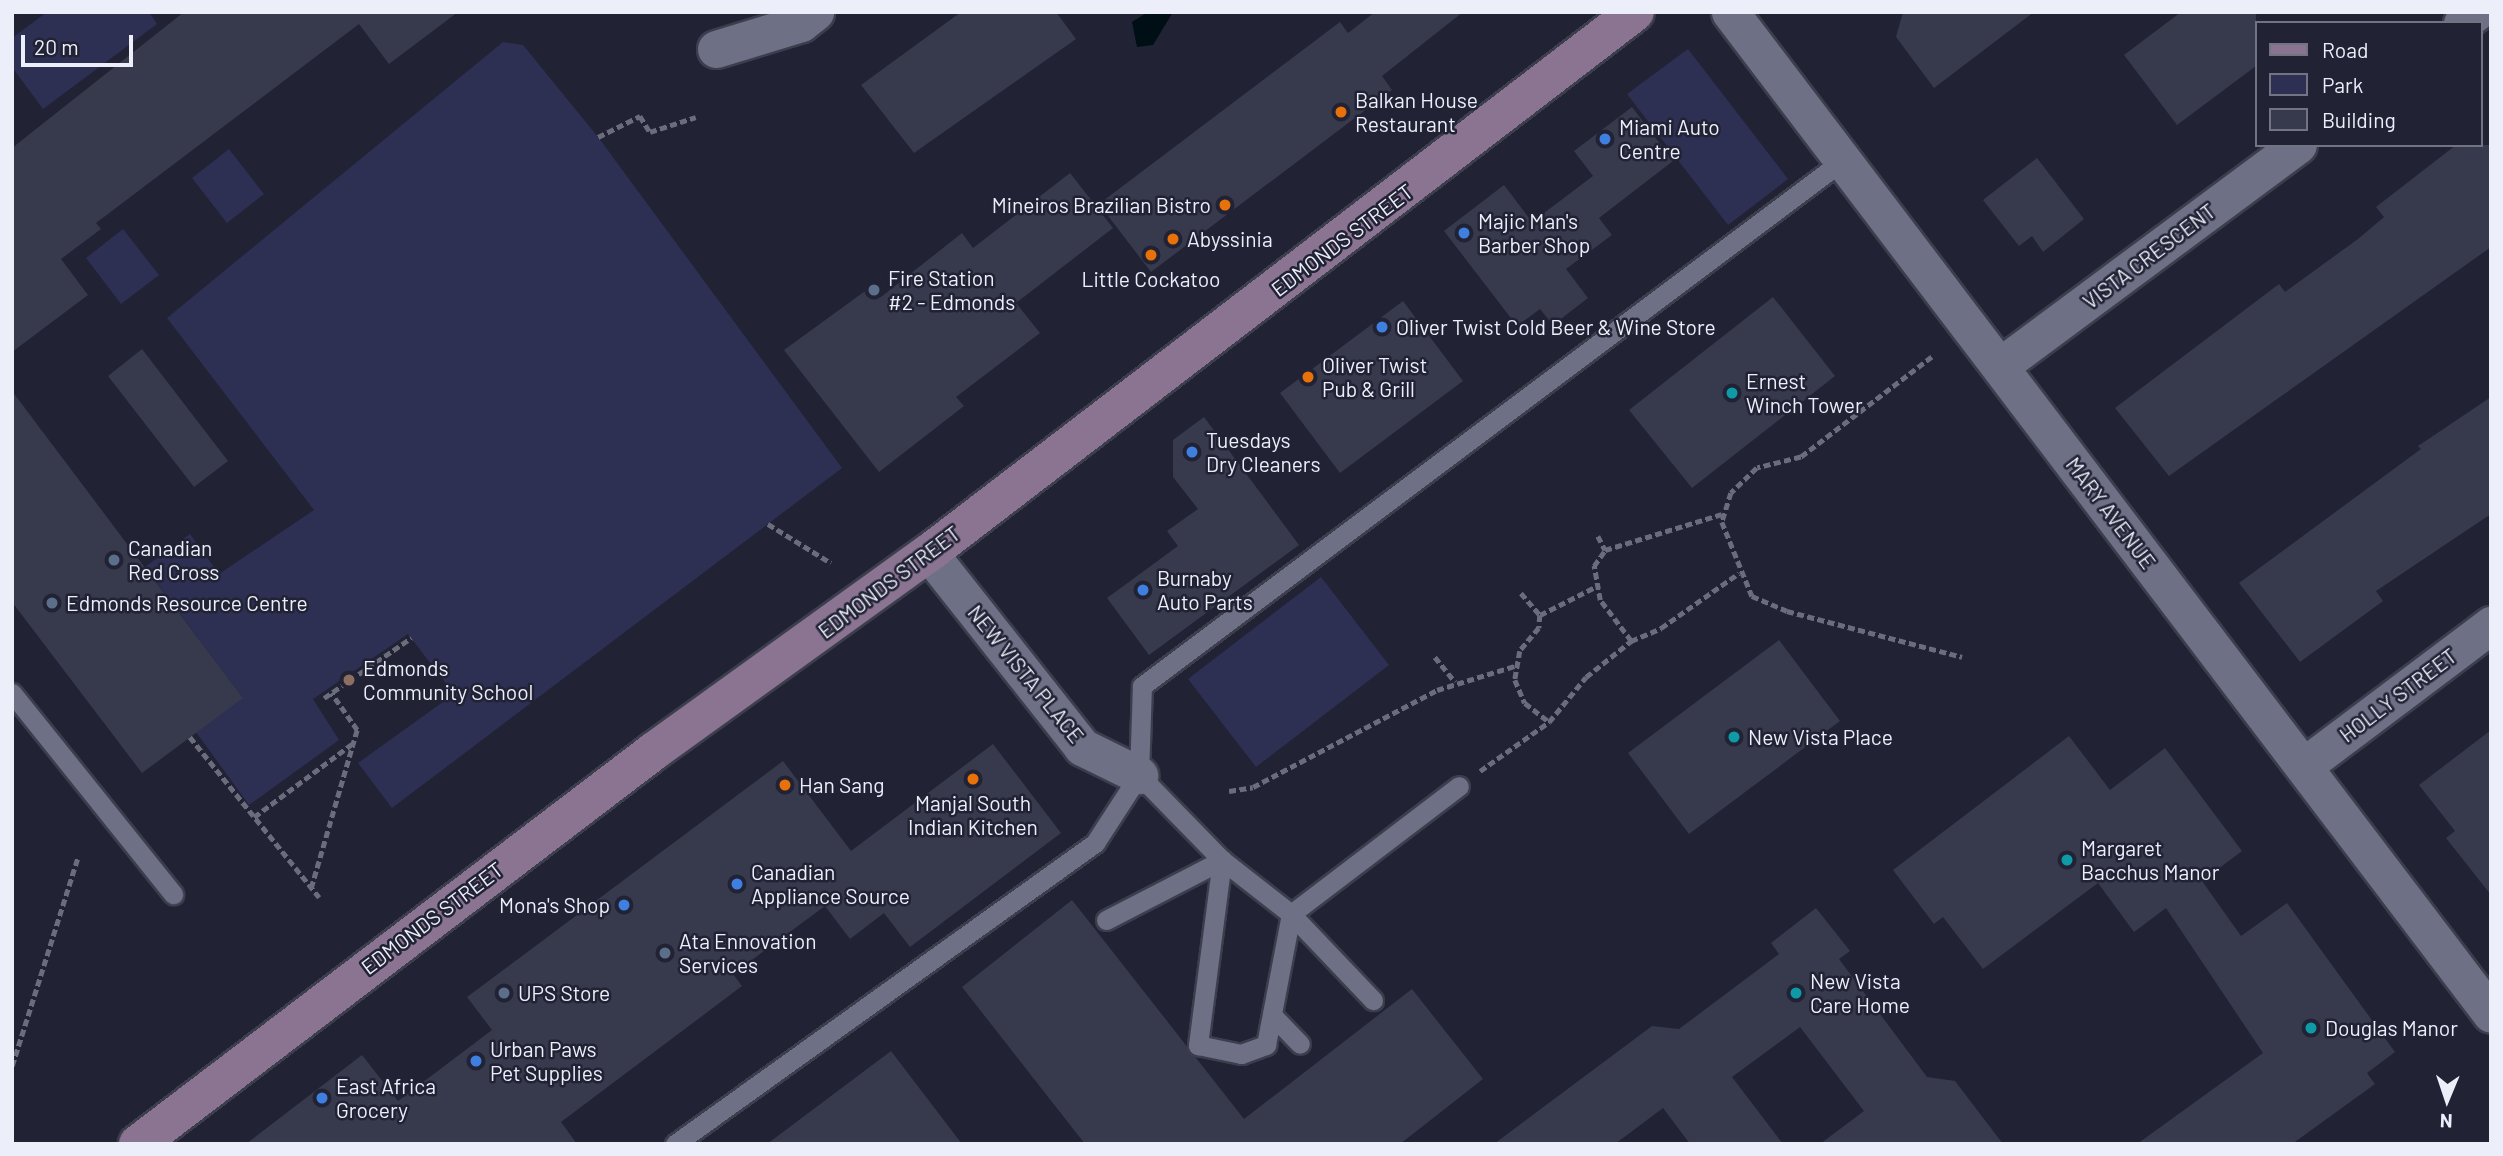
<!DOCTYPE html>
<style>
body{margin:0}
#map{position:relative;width:2503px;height:1156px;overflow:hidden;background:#212335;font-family:Barlow,sans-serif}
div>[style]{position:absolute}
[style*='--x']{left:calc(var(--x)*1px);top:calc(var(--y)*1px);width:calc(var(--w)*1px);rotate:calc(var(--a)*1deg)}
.green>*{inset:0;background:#2d2f53}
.water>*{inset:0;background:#000e16}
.building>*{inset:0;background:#37394c}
.path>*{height:4.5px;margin-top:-2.25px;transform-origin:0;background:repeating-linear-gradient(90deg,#6b6d7d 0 7px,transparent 0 10.5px)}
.roads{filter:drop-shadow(2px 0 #3c3e4d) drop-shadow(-2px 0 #3c3e4d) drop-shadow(0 2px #3c3e4d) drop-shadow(0 -2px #3c3e4d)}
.lane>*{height:19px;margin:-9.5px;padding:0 9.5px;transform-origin:9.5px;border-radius:9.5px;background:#6e7086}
.street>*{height:37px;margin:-18.5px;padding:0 18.5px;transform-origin:18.5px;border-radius:18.5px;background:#6e7086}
.secondary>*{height:38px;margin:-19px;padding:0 19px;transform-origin:19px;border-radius:19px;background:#8b7492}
.dots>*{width:19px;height:19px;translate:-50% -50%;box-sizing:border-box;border:4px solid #212335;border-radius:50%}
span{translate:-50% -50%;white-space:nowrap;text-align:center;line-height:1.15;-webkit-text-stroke:5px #212335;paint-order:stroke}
.poi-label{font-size:21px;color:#eceefa}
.left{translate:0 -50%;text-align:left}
.right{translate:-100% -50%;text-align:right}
.street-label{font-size:21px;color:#eceefa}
.frame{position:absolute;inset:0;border:14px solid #eceefa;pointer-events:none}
.legend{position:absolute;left:2255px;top:21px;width:228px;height:126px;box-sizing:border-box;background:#212335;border:2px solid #727484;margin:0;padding:9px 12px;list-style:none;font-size:21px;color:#eceefa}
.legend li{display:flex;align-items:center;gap:14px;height:35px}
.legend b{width:35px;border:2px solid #727484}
.north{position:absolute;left:2412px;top:1065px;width:70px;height:70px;-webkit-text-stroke:5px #212335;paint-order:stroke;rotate:182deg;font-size:19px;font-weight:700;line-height:28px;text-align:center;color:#eceefa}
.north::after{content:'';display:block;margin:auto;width:24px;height:32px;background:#eceefa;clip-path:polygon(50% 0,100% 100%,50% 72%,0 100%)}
.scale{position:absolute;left:21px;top:35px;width:112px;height:32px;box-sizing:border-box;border:4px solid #eceefa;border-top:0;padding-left:9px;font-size:21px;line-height:24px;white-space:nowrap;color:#eceefa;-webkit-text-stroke:5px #212335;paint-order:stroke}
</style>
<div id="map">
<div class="green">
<i style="clip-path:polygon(47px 12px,149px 12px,157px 24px,43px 109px,12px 67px,12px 38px)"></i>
<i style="clip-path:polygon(503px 42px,523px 45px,598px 137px,842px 468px,392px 808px,358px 763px,454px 694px,408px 634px,313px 699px,339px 740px,249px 805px,196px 732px,242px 697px,145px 567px,190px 534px,219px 574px,314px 510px,167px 318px)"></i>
<i style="clip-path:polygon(1688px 49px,1788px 179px,1728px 225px,1627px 94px)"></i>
<i style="clip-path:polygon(229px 149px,264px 194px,227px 223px,192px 178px)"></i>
<i style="clip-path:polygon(123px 229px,159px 275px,121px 304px,86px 258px)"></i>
<i style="clip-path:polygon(1321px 577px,1389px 665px,1256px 767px,1188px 679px)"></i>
</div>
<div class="water">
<i style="clip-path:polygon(1148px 12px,1173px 12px,1153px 45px,1137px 47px,1132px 22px)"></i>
</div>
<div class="building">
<i style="clip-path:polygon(184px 12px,458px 12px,389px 64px,359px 24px,96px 223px,101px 229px,61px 259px,88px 295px,12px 352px,12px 148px)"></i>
<i style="clip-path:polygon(961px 12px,1056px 12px,1076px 39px,914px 153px,861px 85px)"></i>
<i style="clip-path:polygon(1375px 12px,1463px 12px,1382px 76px,1392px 90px,1151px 272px,1099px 204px,1340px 22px,1348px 33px)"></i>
<i style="clip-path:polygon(1903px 12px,2034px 12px,1934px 88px,1896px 37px)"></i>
<i style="clip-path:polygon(2181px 12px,2256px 12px,2256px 66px,2177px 125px,2124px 55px)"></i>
<i style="clip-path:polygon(1632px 107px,1673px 161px,1599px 218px,1612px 235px,1566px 269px,1588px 298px,1553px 325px,1540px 309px,1517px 326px,1444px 231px,1504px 185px,1532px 222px,1593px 176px,1574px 151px)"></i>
<i style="clip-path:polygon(2456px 145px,2491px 145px,2491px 247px,2169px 476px,2115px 408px,2279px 284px,2285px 292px,2358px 239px,2384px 217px,2376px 207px)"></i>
<i style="clip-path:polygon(2037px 158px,2084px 219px,2043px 252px,2032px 236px,2019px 246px,1983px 200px)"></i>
<i style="clip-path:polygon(1070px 173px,1113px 228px,1016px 303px,1040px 333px,956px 397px,964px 406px,879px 472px,784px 350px,872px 286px,881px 297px,962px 233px,973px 248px)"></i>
<i style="clip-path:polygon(1773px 297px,1835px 376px,1692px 488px,1629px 410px)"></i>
<i style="clip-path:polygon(1403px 301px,1463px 381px,1340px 473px,1280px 393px)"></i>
<i style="clip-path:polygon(142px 349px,228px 461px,194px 487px,108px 376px)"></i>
<i style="clip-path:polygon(12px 391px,243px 698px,142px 773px,12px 602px)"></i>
<i style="clip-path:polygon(2491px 397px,2491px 514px,2376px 591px,2383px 601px,2300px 662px,2239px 583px,2421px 449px,2418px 446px)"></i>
<i style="clip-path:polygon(1204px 417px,1299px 545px,1149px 655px,1107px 598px,1178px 546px,1167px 531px,1198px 509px,1173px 477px,1173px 440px)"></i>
<i style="clip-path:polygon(1779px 640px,1840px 721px,1689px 834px,1628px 753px)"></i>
<i style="clip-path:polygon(2491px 730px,2491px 895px,2446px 838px,2455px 831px,2419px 785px)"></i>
<i style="clip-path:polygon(2069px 736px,2110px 790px,2165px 748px,2242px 851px,2202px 881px,2241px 936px,2287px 903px,2395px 1052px,2367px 1073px,2375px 1084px,2292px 1144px,2137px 1144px,2263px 1053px,2166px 908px,2134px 932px,2098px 883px,1983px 969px,1943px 917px,1934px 924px,1893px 870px)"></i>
<i style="clip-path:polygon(993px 744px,1061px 833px,910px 947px,884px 913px,850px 939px,825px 906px,733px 974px,742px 986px,561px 1122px,577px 1144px,246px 1144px,362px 1055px,398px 1101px,492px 1030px,467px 997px,783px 761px,851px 851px)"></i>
<i style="clip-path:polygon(1072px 900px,1244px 1119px,1412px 989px,1483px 1079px,1400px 1144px,1085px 1144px,962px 987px)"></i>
<i style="clip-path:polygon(1816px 908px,1850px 951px,1839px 959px,1927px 1077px,1955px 1081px,2003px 1144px,1820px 1144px,1864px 1111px,1800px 1027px,1732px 1077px,1783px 1144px,1690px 1144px,1663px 1108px,1615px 1144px,1494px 1144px,1652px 1026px,1679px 1029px,1779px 954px,1771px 943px)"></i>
<i style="clip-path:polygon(891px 1051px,962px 1144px,767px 1144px)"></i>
</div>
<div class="path">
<i style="--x:598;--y:137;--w:47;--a:-26.6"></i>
<i style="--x:640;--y:116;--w:19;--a:58"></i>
<i style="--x:650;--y:132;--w:48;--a:-18.1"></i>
<i style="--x:1932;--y:357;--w:165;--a:142.6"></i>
<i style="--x:1801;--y:457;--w:45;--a:166"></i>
<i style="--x:1757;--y:468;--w:36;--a:136"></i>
<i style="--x:1731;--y:493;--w:30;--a:107"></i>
<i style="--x:1722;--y:522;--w:80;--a:67.9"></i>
<i style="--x:1752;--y:596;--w:38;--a:23"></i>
<i style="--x:1787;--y:611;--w:181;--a:14.7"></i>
<i style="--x:768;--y:524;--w:74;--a:31.8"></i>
<i style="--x:1598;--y:536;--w:16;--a:63"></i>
<i style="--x:1521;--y:593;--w:29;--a:49"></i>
<i style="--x:1540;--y:615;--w:13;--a:94"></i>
<i style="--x:1539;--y:628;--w:30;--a:130"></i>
<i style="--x:1520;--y:651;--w:29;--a:100"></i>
<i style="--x:1515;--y:680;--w:25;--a:67"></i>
<i style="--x:1525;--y:703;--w:31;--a:38"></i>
<i style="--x:1540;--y:615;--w:64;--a:-27"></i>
<i style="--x:1631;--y:641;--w:51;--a:-127.1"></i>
<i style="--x:1600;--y:600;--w:35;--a:-100"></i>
<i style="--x:1594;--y:566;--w:19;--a:-55"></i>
<i style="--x:1605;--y:550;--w:122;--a:-17.1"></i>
<i style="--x:1435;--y:657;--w:32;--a:51"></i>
<i style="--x:324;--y:698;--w:106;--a:-34.6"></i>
<i style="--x:190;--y:737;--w:206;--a:51.1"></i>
<i style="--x:1480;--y:771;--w:85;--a:-35.4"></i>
<i style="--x:1549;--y:722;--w:58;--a:-50.6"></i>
<i style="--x:1586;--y:677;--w:58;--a:-38.7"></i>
<i style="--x:1631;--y:641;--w:33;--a:-23"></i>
<i style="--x:1661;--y:628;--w:95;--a:-35.2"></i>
<i style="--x:1229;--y:791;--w:24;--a:-9"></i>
<i style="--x:1253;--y:787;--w:208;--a:-27.8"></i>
<i style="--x:1437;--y:690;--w:85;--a:-17.2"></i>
<i style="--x:254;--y:817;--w:122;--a:-36.7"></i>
<i style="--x:311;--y:888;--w:165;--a:-73.8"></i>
<i style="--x:357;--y:730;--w:45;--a:-125.1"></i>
<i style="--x:12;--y:1066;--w:219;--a:-72.5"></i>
</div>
<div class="roads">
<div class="lane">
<i style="--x:12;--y:693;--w:258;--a:51.3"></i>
<i style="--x:1139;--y:775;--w:119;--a:45.7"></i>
<i style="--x:1222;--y:860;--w:88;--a:38"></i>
<i style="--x:1291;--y:914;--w:211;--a:-37.3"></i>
<i style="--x:1222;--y:860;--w:187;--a:97.4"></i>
<i style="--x:1198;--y:1045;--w:44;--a:11.8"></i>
<i style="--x:1241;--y:1054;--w:27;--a:-20"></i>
<i style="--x:1266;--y:1045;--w:133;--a:-79.2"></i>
<i style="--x:1291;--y:914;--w:119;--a:46.4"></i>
<i style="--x:1106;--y:920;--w:131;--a:-27.3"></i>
<i style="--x:1272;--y:1015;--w:40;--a:46"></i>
<i style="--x:675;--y:1144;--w:517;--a:-35.63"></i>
<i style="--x:1095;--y:843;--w:81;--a:-57.1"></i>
<i style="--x:1139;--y:775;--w:89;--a:-88.1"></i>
<i style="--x:1142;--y:686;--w:875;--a:-36.87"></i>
</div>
<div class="street">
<i style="--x:1730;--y:12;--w:1258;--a:52.78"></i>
<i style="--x:2462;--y:23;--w:18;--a:-38"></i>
<i style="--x:716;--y:49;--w:89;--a:-17"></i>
<i style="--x:801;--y:23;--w:18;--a:-38"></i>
<i style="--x:2000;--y:366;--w:371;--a:-36.6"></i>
<i style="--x:929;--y:553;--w:247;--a:51.7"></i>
<i style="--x:1082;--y:747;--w:64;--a:26.2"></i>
<i style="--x:2305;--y:765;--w:233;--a:-37"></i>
</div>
<div class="secondary">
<i style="--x:138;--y:1144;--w:649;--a:-37.29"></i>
<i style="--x:654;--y:751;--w:339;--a:-35.8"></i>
<i style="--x:929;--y:553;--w:889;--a:-37.46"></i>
</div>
</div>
<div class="dots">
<i style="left:1341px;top:112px;background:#e8710a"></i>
<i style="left:1605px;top:139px;background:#3f7fe0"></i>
<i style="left:1225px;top:205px;background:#e8710a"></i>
<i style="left:1464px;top:233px;background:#3f7fe0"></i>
<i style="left:1173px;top:239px;background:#e8710a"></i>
<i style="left:1151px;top:255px;background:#e8710a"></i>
<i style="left:874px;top:290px;background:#5c6f8a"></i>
<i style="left:1382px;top:327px;background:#3f7fe0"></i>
<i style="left:1308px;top:377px;background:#e8710a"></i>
<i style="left:1732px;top:393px;background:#0f9aa8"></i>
<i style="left:1192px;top:452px;background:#3f7fe0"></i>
<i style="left:114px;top:560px;background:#5c6f8a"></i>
<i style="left:1143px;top:590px;background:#3f7fe0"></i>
<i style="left:52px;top:603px;background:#5c6f8a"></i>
<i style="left:349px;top:680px;background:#8d6e63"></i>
<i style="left:1734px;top:737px;background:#0f9aa8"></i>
<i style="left:973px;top:779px;background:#e8710a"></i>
<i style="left:785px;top:785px;background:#e8710a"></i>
<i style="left:2067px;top:860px;background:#0f9aa8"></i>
<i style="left:737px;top:884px;background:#3f7fe0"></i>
<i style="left:624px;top:905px;background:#3f7fe0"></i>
<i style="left:665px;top:953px;background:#5c6f8a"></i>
<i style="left:504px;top:993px;background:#5c6f8a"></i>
<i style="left:1796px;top:993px;background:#0f9aa8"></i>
<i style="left:2311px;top:1028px;background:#0f9aa8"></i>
<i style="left:476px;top:1061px;background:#3f7fe0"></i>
<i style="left:322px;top:1098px;background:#3f7fe0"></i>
</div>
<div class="poi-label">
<span class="left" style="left:1355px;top:112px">Balkan House<br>Restaurant</span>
<span class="left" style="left:1619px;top:139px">Miami Auto<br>Centre</span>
<span class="right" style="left:1211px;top:205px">Mineiros Brazilian Bistro</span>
<span class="left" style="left:1478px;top:233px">Majic Man's<br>Barber Shop</span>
<span class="left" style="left:1187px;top:239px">Abyssinia</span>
<span class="left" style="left:888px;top:290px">Fire Station<br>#2 - Edmonds</span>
<span style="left:1151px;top:279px">Little Cockatoo</span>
<span class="left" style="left:1396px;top:327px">Oliver Twist Cold Beer &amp; Wine Store</span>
<span class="left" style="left:1322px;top:377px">Oliver Twist<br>Pub &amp; Grill</span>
<span class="left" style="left:1746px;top:393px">Ernest<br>Winch Tower</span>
<span class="left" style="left:1206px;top:452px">Tuesdays<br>Dry Cleaners</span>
<span class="left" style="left:128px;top:560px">Canadian<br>Red Cross</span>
<span class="left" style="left:1157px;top:590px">Burnaby<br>Auto Parts</span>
<span class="left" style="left:66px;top:603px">Edmonds Resource Centre</span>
<span class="left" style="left:363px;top:680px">Edmonds<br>Community School</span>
<span class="left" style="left:1748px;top:737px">New Vista Place</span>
<span class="left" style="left:799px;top:785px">Han Sang</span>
<span style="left:973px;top:815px">Manjal South<br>Indian Kitchen</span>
<span class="left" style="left:2081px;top:860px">Margaret<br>Bacchus Manor</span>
<span class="left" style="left:751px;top:884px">Canadian<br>Appliance Source</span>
<span class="right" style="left:610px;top:905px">Mona's Shop</span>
<span class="left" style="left:679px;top:953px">Ata Ennovation<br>Services</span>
<span class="left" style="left:1810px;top:993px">New Vista<br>Care Home</span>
<span class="left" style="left:518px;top:993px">UPS Store</span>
<span class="left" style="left:2325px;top:1028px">Douglas Manor</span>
<span class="left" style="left:490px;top:1061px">Urban Paws<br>Pet Supplies</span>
<span class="left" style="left:336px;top:1098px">East Africa<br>Grocery</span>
</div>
<div class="street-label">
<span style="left:1342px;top:240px;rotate:-37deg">EDMONDS STREET</span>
<span style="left:2149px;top:256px;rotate:-37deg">VISTA CRESCENT</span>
<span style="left:2111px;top:513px;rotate:53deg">MARY AVENUE</span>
<span style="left:889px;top:582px;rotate:-37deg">EDMONDS STREET</span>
<span style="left:1026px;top:674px;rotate:51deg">NEW VISTA PLACE</span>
<span style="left:2398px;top:695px;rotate:-37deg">HOLLY STREET</span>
<span style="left:432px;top:918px;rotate:-37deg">EDMONDS STREET</span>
</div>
<div class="frame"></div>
<ul class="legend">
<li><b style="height:9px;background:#8b7492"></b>Road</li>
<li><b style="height:19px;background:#2d2f53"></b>Park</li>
<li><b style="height:19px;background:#37394c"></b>Building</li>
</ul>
<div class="north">N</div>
<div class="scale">20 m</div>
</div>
